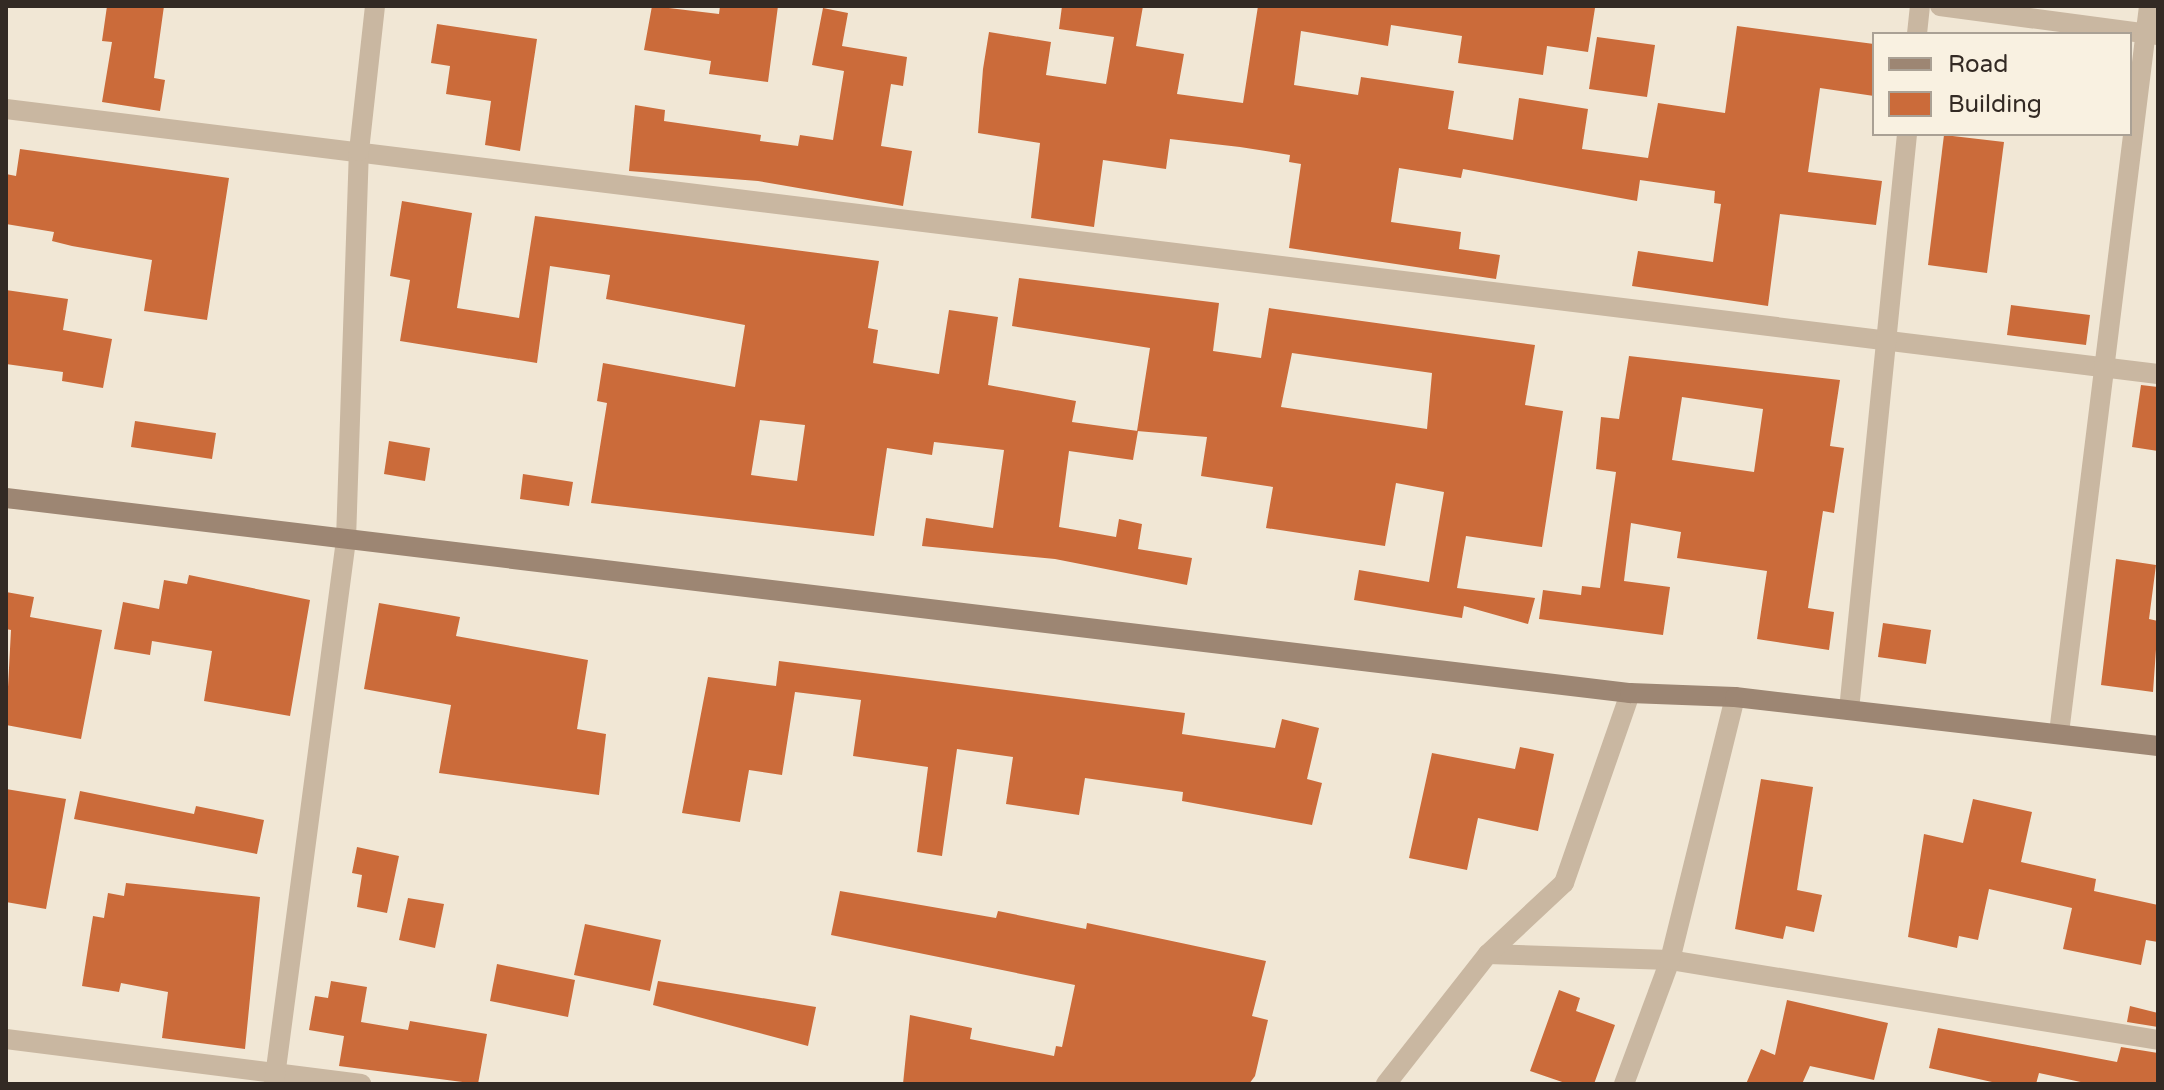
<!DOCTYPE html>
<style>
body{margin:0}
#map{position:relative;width:2164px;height:1090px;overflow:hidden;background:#f1e7d5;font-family:"Varela Round",sans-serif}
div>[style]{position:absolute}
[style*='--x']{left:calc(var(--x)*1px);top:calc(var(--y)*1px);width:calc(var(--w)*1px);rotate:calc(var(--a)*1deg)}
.building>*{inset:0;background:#cb6b3a}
.street>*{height:20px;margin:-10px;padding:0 10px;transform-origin:10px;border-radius:10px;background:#c9b7a1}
.secondary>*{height:20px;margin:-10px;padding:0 10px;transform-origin:10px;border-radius:10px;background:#9d8673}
span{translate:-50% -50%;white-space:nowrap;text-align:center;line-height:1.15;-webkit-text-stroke:6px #f9f1e1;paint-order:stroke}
.frame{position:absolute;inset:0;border:8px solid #332a24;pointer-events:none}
.legend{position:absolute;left:1872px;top:32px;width:260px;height:104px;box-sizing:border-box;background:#f9f1e1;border:2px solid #aaa195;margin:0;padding:10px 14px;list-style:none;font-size:24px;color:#332a24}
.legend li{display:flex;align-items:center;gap:16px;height:40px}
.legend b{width:40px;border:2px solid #aaa195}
</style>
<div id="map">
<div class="building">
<i style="clip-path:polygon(107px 6px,164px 6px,154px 78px,165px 80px,160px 111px,102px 102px,112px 42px,102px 41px)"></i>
<i style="clip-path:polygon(652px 6px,719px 14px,720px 6px,778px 6px,768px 82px,709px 74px,711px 61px,644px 50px)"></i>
<i style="clip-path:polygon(1062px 6px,1143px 6px,1136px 46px,1184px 54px,1177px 94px,1243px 103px,1258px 6px,1595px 8px,1588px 52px,1547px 46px,1543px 75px,1458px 63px,1462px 36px,1391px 25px,1388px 46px,1301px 31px,1294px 85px,1358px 95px,1361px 77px,1454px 91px,1448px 129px,1513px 140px,1519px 98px,1588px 109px,1582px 149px,1648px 158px,1658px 103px,1725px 113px,1737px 26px,1874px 44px,1874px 96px,1820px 88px,1808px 172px,1882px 181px,1876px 225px,1780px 214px,1768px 306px,1632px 286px,1638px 251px,1713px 262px,1721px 204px,1714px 203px,1715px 191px,1640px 180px,1637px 201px,1463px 169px,1461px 178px,1399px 168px,1391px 222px,1461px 232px,1459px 249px,1500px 255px,1496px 279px,1289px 248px,1301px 164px,1289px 162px,1290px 155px,1240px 147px,1170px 139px,1166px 169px,1103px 160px,1094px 227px,1031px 218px,1040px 143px,978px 133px,983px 69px,989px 32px,1051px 42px,1046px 75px,1106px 84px,1114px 37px,1059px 29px)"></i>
<i style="clip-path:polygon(823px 8px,848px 13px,842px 46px,907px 57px,903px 86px,891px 84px,881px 146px,912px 151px,903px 206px,758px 181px,629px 171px,635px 105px,665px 110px,664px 121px,761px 135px,760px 141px,798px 146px,800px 135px,833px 140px,844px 71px,812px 65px)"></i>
<i style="clip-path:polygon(437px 24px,537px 39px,520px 151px,485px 145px,491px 101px,446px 94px,450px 66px,431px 63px)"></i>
<i style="clip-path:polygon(1597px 37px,1655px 45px,1647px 97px,1589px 89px)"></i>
<i style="clip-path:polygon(1944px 135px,2004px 142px,1987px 273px,1928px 265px)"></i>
<i style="clip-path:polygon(20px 149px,229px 178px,207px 320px,144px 311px,152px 260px,72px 246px,52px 241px,54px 232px,6px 224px,6px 174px,16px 176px)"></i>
<i style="clip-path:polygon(evenodd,402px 201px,472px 213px,457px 308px,519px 318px,535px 216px,879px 261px,868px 328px,878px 330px,873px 363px,939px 374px,949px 310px,998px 317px,988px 385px,1076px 401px,1072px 422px,1138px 431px,1133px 460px,1069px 451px,1059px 527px,1116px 537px,1119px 519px,1142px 524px,1138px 549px,1192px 558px,1187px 585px,1055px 559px,922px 546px,926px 518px,993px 528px,1004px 450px,934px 442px,932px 455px,887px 448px,874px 536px,591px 503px,607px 403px,597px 401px,603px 363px,735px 387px,745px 325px,606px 299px,610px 275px,550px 266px,537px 363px,400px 341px,410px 280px,390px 276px,402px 201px,760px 420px,805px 425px,797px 481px,751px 475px,760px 420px)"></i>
<i style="clip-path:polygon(evenodd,1019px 278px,1219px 303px,1213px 351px,1261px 358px,1269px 308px,1535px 345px,1525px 405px,1563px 411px,1542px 547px,1466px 536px,1457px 588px,1535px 598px,1528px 624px,1464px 606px,1462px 618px,1354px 600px,1359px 570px,1429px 582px,1444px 492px,1396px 483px,1385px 546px,1266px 528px,1273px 487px,1201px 476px,1207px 437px,1137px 431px,1150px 348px,1012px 326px,1019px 278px,1292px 353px,1432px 373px,1427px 429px,1281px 407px,1292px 353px)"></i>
<i style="clip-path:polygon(6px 290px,68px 299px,63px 330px,112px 339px,103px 388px,62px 381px,63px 372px,6px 364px)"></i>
<i style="clip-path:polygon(2011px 305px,2090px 315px,2086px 345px,2007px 335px)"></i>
<i style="clip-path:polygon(evenodd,1629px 356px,1840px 380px,1830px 446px,1844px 448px,1834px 513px,1823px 511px,1808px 608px,1834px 612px,1829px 650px,1757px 639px,1767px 571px,1677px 558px,1681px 532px,1631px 523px,1624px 581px,1670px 587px,1663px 635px,1539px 619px,1543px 590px,1581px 595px,1582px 586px,1600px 588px,1616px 472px,1596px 469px,1601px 417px,1619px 419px,1629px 356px,1682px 397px,1763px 409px,1754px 472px,1672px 460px,1682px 397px)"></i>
<i style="clip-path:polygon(2141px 385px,2158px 387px,2158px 451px,2132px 447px)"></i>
<i style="clip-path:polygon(135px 421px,216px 433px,212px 459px,131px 447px)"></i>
<i style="clip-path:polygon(389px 441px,430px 448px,425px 481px,384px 474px)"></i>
<i style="clip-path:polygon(523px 474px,573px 482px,569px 506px,520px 499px)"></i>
<i style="clip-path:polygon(2116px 559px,2156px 565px,2149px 619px,2158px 621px,2153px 692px,2101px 685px)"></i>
<i style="clip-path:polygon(189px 575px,310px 600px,290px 716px,204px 701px,212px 651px,152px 641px,150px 655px,114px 649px,123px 602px,159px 609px,164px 580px,187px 584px)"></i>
<i style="clip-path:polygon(6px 592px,34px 597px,30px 617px,102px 630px,81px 739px,6px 725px,11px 630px,6px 629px)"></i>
<i style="clip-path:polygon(379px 603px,460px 617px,456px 636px,588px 660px,577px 729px,606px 734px,599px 795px,439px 773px,451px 705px,364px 689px)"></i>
<i style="clip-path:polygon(1883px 623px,1931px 630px,1926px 664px,1878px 657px)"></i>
<i style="clip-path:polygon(779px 661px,1185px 713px,1182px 734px,1275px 748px,1282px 719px,1319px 728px,1307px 779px,1322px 783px,1312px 825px,1182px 801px,1183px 792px,1085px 778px,1079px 815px,1006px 804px,1013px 757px,957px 749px,942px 856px,917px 852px,928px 767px,853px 756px,861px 700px,795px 692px,782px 775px,749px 770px,740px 822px,682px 813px,708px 677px,776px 686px)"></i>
<i style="clip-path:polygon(1520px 747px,1554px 754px,1538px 831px,1478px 818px,1467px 870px,1409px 858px,1432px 753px,1515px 769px)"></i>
<i style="clip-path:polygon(1761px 779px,1813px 787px,1797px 890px,1822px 895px,1814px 932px,1786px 926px,1783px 939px,1735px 929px)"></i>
<i style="clip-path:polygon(6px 789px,66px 799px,46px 909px,6px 902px)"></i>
<i style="clip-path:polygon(80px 791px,194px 814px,196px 806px,264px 820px,257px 854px,74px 819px)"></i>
<i style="clip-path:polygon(1973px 799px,2032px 812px,2021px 862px,2096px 879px,2094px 891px,2158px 905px,2158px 942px,2146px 940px,2141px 965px,2063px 949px,2072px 908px,1989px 889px,1978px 940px,1959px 936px,1957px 948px,1908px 937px,1924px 834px,1963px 843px)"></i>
<i style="clip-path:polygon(357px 847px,399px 856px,387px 913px,357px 907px,362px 875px,352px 873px)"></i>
<i style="clip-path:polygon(126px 883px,260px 897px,245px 1049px,162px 1038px,168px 992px,121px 983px,119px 992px,82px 986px,93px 916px,104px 918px,108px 893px,124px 896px)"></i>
<i style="clip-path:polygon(840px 891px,996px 918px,998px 911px,1086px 929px,1087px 923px,1266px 961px,1252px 1016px,1268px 1020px,1255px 1076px,1249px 1084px,903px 1084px,910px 1015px,972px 1028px,970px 1039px,1054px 1056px,1056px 1046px,1062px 1047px,1075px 985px,831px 935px)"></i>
<i style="clip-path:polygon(408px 898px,444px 904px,435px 948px,399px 940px)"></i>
<i style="clip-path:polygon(585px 924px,661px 940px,650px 991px,574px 975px)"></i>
<i style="clip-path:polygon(497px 964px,575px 980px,568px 1017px,490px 1001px)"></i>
<i style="clip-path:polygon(331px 981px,367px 987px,361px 1022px,408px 1030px,410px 1021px,487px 1034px,478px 1084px,339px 1066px,344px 1036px,309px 1030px,315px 996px,328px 998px)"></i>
<i style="clip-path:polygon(658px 981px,816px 1007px,808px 1046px,653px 1005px)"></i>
<i style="clip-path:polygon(1559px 990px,1580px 998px,1576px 1011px,1615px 1025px,1594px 1084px,1568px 1084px,1530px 1071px)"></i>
<i style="clip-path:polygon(1787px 1000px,1888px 1023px,1874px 1080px,1810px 1066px,1802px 1084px,1746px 1084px,1761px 1049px,1775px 1055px)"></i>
<i style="clip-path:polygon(2130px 1006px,2158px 1013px,2158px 1027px,2127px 1022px)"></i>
<i style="clip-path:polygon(1938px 1028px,2117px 1062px,2121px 1047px,2158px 1053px,2158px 1084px,2090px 1084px,2039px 1073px,2036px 1084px,2001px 1084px,1929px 1068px)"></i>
</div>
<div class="street">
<i style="--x:1940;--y:6;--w:220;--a:7.6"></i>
<i style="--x:1917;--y:34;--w:28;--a:-84"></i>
<i style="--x:6;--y:109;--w:2168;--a:7.02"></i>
<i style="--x:1849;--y:710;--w:579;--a:-84.25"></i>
<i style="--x:2059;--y:733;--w:733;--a:-82.94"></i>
<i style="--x:1488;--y:954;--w:182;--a:1.9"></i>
<i style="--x:1670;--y:960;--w:495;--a:9.3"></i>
<i style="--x:6;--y:1039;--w:358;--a:7.2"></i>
<i style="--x:274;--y:1084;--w:549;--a:-82.46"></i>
<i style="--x:346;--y:540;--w:389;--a:-88.1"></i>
<i style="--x:359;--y:151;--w:146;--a:-83.7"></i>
<i style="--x:1386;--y:1084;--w:165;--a:-51.9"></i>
<i style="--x:1488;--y:954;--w:104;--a:-43.1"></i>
<i style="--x:1564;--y:883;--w:201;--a:-70.8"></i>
<i style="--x:1624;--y:1084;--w:132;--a:-69.6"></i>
<i style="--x:1670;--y:960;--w:271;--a:-76.1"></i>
</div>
<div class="secondary">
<i style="--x:6;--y:498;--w:1636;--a:6.85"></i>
<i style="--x:1630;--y:693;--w:105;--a:2.2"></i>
<i style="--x:1735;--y:697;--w:426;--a:6.6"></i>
</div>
<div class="frame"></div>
<ul class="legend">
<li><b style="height:10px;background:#9d8673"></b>Road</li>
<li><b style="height:22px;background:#cb6b3a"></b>Building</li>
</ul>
</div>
